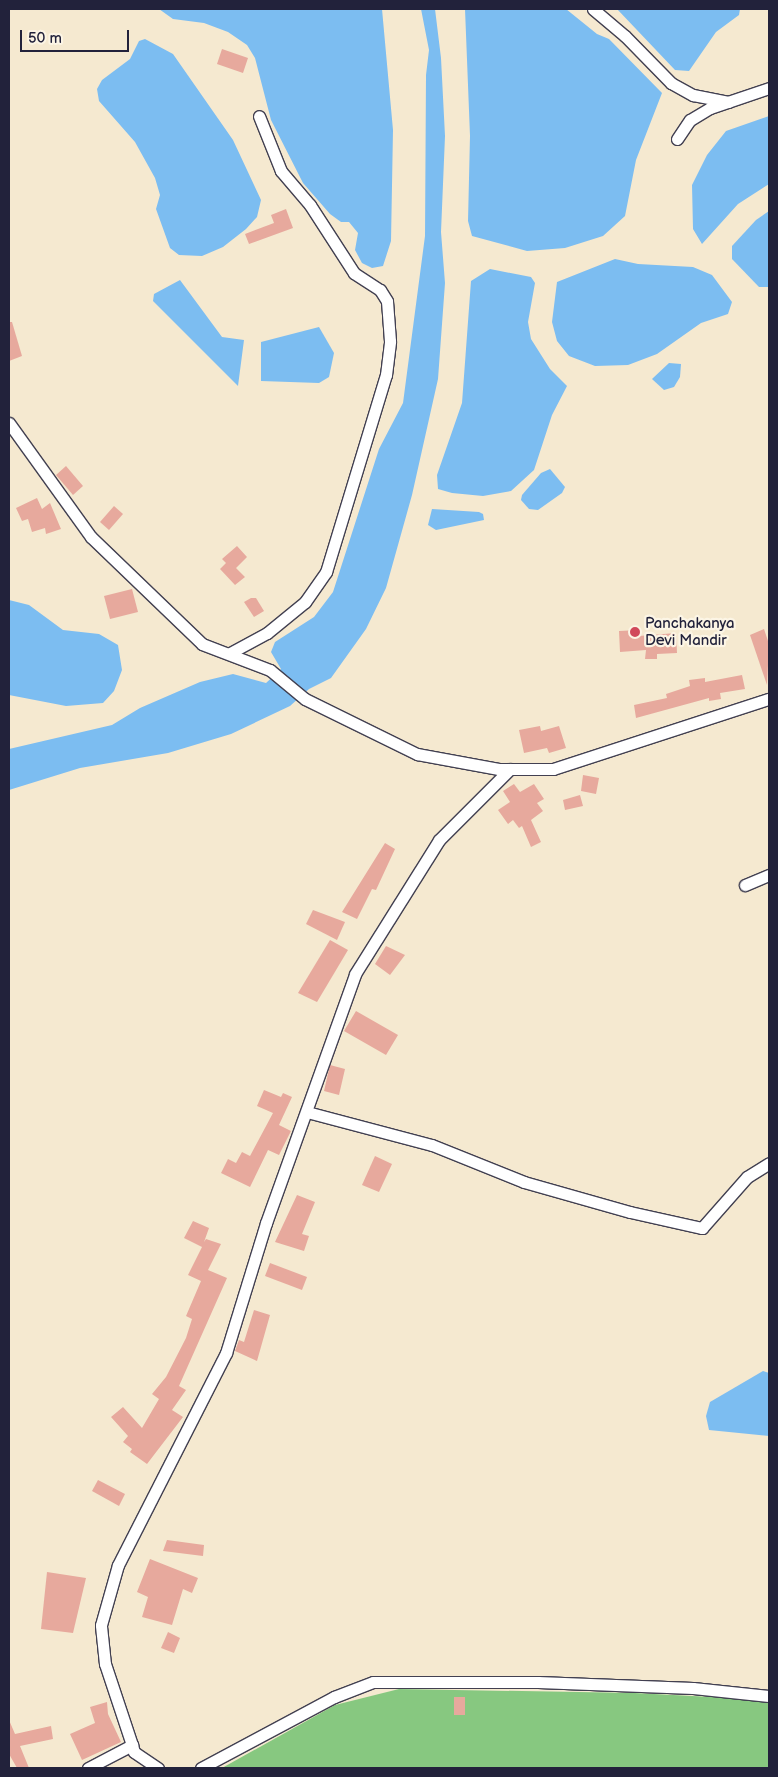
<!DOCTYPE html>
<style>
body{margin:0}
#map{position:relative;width:778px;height:1777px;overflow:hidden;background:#f5e9d0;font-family:"Balsamiq Sans",sans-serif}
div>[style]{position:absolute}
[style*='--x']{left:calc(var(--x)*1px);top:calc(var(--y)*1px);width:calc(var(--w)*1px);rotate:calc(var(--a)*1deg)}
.green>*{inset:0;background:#87c880}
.water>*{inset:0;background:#7cbdf1}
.building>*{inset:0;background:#e7a99d}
.roads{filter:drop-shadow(1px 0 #424051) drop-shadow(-1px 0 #424051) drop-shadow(0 1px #424051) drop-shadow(0 -1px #424051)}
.minor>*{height:11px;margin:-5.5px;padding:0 5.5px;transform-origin:5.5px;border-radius:5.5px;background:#fff}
.dots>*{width:14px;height:14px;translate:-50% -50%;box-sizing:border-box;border:2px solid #fcf5e5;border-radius:50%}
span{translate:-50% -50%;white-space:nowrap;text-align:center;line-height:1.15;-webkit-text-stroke:4.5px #fcf5e5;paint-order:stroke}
.poi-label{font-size:15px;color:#22223b}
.left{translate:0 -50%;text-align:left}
.frame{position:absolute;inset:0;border:10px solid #22223b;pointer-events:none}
.scale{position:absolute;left:20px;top:30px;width:109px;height:22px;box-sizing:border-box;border:2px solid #22223b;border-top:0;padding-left:6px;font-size:15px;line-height:18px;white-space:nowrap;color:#22223b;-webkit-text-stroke:4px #fcf5e5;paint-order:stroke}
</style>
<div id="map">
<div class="green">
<i style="clip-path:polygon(399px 1689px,635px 1693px,769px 1700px,769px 1768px,222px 1768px,335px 1705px)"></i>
</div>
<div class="water">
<i style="clip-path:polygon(159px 9px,382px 9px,393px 130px,391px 241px,383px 266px,372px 268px,362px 263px,355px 250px,358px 233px,349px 222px,341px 222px,330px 214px,303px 183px,271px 120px,255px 58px,247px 45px,228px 32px,204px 23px,173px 19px)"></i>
<i style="clip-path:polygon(421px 9px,435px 9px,441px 58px,445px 136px,441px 232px,445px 283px,438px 379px,412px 495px,386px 588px,366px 629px,331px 678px,309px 689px,290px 706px,231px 734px,168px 753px,80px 768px,9px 790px,9px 749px,112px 725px,140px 708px,200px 682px,233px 674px,266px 683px,281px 669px,271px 652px,275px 642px,314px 617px,333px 592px,379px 449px,403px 403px,425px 236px,426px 75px,429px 50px)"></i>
<i style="clip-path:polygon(465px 9px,566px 9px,597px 34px,609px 39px,662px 93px,636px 160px,625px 216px,603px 236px,565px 248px,527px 251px,472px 236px,468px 221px,470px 136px)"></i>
<i style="clip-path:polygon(617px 9px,740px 9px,739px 15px,716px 32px,689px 71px,675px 70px)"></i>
<i style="clip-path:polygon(145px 39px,173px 54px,233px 140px,261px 200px,257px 217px,246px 229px,223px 247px,202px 256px,179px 255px,170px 248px,156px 209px,160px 195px,155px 178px,135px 142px,99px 101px,97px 89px,102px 80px,130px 59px,139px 41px)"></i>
<i style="clip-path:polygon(769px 116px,769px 184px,738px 204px,702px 244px,693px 229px,692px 185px,707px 155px,726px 131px)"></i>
<i style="clip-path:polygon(769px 211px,769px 287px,759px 287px,732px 259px,732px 246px,756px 220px)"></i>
<i style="clip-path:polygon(615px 259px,638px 264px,693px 267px,712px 275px,732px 302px,728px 314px,701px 323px,657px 354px,628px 365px,595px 366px,569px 356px,557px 341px,552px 322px,557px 282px)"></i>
<i style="clip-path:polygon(490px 269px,531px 277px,535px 283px,528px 322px,531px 339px,550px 369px,567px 386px,552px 415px,534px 470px,511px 491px,483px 496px,452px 493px,438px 489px,437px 475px,462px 403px,471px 281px)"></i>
<i style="clip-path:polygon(180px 280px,222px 337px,244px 340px,238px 386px,153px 301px,154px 294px)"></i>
<i style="clip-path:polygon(319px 327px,334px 353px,329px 377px,319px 383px,261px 381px,261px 342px)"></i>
<i style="clip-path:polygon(669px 363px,681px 364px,680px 377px,674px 387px,664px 390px,652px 379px)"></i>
<i style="clip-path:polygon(550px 469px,565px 487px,562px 493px,538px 510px,529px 509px,521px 500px,522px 495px,541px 473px)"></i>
<i style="clip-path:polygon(432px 509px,479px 512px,483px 514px,484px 520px,436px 530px,428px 525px)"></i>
<i style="clip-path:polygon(9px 600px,29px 605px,63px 630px,99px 634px,118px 645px,122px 670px,114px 691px,103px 703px,66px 706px,9px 695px)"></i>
<i style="clip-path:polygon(763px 1371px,769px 1373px,769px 1436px,709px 1430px,706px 1416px,710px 1402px)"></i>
</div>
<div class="building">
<i style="clip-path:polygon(222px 49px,248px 58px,243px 73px,217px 64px)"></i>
<i style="clip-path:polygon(286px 209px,293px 228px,249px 244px,245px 234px,274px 223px,271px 215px)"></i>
<i style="clip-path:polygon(9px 322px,12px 322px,22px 356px,9px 361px)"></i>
<i style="clip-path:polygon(66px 466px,83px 486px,73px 495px,56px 475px)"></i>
<i style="clip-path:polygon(37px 498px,42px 509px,50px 503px,61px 529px,46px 534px,45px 528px,32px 532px,28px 519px,22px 521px,16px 508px)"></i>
<i style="clip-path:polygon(114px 506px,123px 514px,109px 530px,100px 522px)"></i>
<i style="clip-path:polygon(237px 546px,247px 557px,236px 568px,245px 577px,235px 585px,220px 569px,226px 563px,222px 559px)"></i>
<i style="clip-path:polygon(132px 589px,138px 612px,110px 619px,104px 596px)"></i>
<i style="clip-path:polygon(251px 598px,256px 598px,264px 611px,254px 617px,244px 602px)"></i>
<i style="clip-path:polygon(764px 629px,769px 644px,767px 685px,750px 635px)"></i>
<i style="clip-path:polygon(638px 630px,639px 636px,676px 633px,677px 653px,657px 654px,657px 659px,645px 659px,646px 650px,620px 652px,619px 631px)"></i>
<i style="clip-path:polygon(742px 675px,745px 689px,720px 693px,721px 699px,709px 701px,709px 698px,636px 718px,634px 705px,667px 698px,666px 694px,690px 686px,689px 680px,705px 678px,705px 682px)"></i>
<i style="clip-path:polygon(540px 726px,541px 731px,559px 726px,566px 748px,549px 753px,547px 748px,524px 753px,519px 730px)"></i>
<i style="clip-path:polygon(583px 775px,599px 778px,596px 794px,581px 791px)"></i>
<i style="clip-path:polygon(514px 784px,520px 792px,534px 784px,544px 799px,537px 803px,543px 811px,531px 820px,541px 842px,531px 847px,522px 826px,519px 828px,513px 820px,508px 824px,498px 810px,510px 802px,503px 791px)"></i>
<i style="clip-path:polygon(580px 795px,583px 806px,565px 810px,563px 800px)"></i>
<i style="clip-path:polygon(385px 843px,395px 849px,376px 890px,372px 889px,357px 919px,342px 912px)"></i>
<i style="clip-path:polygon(313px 910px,345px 922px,337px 940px,306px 924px)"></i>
<i style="clip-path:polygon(330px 940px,348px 950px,317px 1002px,298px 993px)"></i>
<i style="clip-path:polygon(386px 946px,405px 955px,390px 975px,375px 964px)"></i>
<i style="clip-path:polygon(356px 1011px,398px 1035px,386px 1055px,344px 1031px)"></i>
<i style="clip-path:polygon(330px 1065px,345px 1069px,339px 1095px,324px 1091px)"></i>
<i style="clip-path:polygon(264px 1090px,281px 1097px,283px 1093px,292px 1097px,279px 1125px,291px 1131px,279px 1155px,268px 1150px,250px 1187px,221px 1173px,228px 1159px,236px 1163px,242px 1152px,250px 1156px,273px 1113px,257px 1106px)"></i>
<i style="clip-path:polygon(375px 1156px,392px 1164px,379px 1192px,362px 1185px)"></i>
<i style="clip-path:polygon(297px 1195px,315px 1202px,302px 1234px,309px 1236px,304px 1251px,275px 1242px)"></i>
<i style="clip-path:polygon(193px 1221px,209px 1228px,204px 1242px,206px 1239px,221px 1244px,208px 1270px,227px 1278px,179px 1386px,186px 1390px,172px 1410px,183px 1417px,147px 1464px,130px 1452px,132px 1449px,123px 1442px,128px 1436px,111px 1417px,123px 1407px,142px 1428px,159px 1399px,152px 1394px,166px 1377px,186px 1338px,192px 1319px,186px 1316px,201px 1281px,188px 1275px,202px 1247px,184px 1238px)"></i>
<i style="clip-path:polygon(270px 1263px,307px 1277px,302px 1290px,265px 1276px)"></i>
<i style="clip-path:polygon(254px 1310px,270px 1315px,257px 1361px,235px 1351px,239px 1340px,244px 1342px)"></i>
<i style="clip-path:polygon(98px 1480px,125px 1494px,119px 1506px,92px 1491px)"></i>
<i style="clip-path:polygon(167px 1540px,204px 1545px,203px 1556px,163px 1551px)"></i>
<i style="clip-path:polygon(150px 1559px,198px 1578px,192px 1593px,183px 1589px,172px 1625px,142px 1617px,148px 1597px,137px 1592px)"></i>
<i style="clip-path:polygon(47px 1572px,86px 1578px,73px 1633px,41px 1629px)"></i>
<i style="clip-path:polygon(168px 1632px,180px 1638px,174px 1653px,161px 1648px)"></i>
<i style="clip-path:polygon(454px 1697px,465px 1697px,465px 1715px,454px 1715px)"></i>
<i style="clip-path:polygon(107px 1702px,108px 1714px,121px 1742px,82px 1760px,70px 1734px,95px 1723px,90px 1707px)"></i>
<i style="clip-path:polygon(9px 1720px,15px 1734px,51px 1726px,53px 1739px,20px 1746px,29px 1768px,17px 1768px,9px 1754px)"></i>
</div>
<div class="roads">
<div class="minor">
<i style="--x:593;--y:9;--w:42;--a:40.2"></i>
<i style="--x:625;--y:36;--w:66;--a:45.6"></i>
<i style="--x:671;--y:83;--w:25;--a:29"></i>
<i style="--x:693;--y:95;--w:36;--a:11"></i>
<i style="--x:677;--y:139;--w:23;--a:-56"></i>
<i style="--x:690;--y:120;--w:23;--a:-31"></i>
<i style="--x:710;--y:108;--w:62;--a:-18.7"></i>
<i style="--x:9;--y:423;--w:140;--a:54.3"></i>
<i style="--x:91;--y:537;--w:154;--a:43.9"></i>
<i style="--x:202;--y:644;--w:73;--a:20.9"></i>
<i style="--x:270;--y:670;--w:45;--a:39.6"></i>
<i style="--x:305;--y:699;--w:125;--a:26.2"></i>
<i style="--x:417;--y:754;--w:83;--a:10.4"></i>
<i style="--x:499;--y:769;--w:54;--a:0"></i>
<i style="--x:553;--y:769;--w:227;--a:-18"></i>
<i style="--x:230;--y:653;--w:42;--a:-28.4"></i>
<i style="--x:267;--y:633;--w:49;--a:-39.2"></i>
<i style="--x:305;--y:602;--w:37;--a:-55"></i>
<i style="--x:326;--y:572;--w:206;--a:-73.1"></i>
<i style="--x:386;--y:375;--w:34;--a:-83"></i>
<i style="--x:390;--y:341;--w:40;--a:-94.3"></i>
<i style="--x:387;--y:301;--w:13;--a:-122"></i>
<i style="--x:380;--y:290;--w:31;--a:-147"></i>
<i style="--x:354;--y:273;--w:81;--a:-122.9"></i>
<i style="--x:310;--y:205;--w:45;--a:-130.5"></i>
<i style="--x:281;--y:171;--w:59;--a:-111.8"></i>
<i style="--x:745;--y:885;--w:26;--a:-23"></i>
<i style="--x:307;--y:1112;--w:129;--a:14.8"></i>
<i style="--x:432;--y:1145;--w:99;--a:21.9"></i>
<i style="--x:524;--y:1182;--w:110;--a:15.8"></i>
<i style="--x:630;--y:1212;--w:74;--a:12.5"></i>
<i style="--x:702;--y:1228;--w:68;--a:-48.6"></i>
<i style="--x:747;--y:1177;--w:26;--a:-32"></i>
<i style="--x:132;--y:1745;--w:7;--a:74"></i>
<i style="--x:134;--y:1752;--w:29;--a:34"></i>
<i style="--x:88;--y:1768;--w:50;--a:-27.6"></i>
<i style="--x:132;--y:1745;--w:85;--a:-108.4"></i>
<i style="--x:105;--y:1664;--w:39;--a:-96"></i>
<i style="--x:101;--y:1625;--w:62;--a:-74.2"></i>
<i style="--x:118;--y:1565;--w:238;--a:-63"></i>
<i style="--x:226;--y:1353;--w:136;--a:-72.9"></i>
<i style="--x:266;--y:1223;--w:264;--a:-70.3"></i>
<i style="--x:355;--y:974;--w:158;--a:-57.9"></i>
<i style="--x:439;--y:840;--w:100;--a:-45"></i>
<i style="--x:201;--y:1768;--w:151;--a:-28.1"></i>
<i style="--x:334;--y:1697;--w:42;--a:-21"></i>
<i style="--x:373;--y:1682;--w:165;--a:0"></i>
<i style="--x:538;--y:1682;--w:155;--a:2.2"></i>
<i style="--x:693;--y:1688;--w:76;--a:6"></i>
</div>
</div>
<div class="dots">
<i style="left:635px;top:632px;background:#d1495b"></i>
</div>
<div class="poi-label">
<span class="left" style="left:645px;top:632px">Panchakanya<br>Devi Mandir</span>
</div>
<div class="frame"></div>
<div class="scale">50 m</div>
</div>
